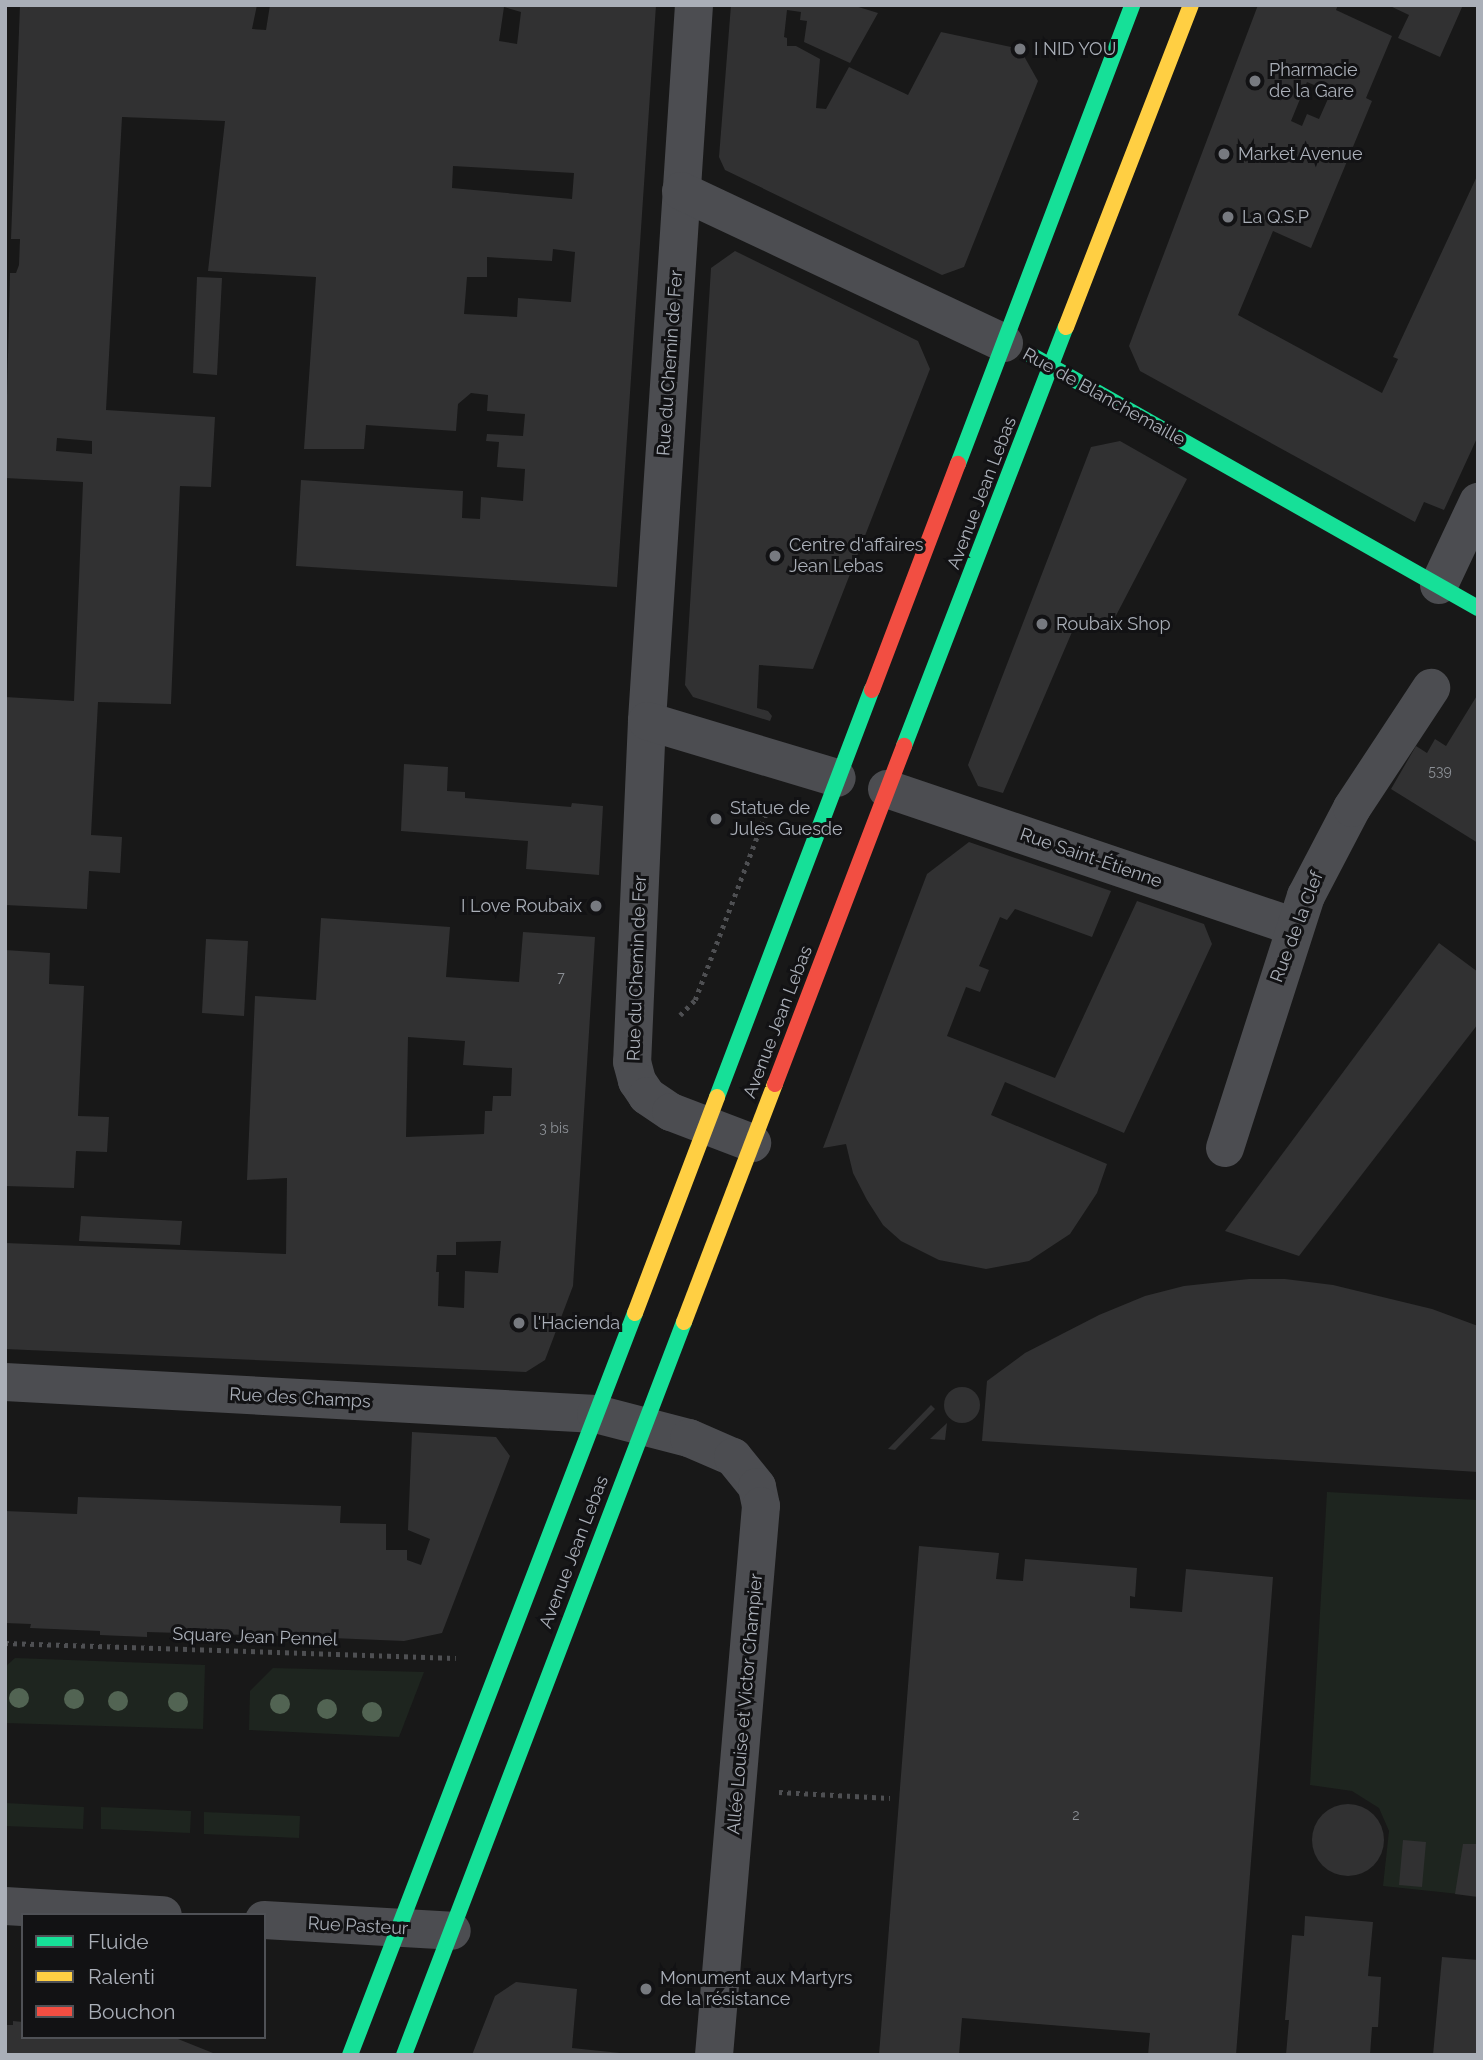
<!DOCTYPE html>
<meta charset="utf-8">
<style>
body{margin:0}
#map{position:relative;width:1483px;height:2060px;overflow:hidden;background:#181818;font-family:Raleway,sans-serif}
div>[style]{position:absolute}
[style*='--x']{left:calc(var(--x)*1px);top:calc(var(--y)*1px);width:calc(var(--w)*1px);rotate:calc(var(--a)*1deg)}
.green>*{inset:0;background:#1e251f}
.building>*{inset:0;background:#313132}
.round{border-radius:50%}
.path>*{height:4.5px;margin-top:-2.25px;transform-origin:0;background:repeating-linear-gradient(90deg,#4e4f52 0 3.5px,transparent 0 8.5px)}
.street>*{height:38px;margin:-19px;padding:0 19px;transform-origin:19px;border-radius:19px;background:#4c4d51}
.fast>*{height:16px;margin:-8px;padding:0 8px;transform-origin:8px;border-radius:8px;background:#16e098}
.slow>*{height:16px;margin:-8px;padding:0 8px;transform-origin:8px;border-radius:8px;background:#ffcf43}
.jam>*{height:16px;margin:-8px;padding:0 8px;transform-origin:8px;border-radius:8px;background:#f24e42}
.trees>*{width:20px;height:20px;margin:-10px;border-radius:50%;background:#526453}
.dots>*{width:19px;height:19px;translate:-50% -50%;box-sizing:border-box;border:4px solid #121214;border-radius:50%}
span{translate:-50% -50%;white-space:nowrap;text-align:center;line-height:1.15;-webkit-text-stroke:6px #121214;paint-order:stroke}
.number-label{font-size:14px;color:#8c9096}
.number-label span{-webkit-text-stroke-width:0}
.poi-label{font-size:18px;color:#aaafb8}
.left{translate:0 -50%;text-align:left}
.right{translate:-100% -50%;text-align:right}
.street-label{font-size:18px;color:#aaafb8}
.frame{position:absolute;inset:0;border:7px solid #aaafb8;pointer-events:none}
.legend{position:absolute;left:21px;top:1913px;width:245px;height:126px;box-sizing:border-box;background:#121214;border:2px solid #4f5156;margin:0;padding:9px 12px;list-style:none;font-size:21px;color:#aaafb8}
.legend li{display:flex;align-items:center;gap:14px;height:35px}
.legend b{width:35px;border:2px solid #4f5156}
</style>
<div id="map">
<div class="green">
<i style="clip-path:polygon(1327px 1492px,1478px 1500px,1478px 1896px,1383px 1886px,1389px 1831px,1379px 1808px,1352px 1791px,1310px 1785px)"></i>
<i style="clip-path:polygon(15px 1658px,205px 1665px,203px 1729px,5px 1723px,5px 1667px)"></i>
<i style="clip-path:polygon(273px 1668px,424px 1672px,399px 1737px,249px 1730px,250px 1691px)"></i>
<i style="clip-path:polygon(5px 1803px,84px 1807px,83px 1829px,5px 1826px)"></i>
<i style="clip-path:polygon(101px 1807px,191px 1811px,190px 1833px,101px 1829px)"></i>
<i style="clip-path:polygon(204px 1812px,300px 1816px,299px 1838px,204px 1834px)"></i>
</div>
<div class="building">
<i style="clip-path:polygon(evenodd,20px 5px,257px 5px,252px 29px,266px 30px,270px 5px,656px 5px,617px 587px,296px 566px,301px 480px,463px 491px,462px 518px,480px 519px,481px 497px,523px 501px,525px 469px,497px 467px,499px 442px,486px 441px,487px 434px,523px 436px,525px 414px,487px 411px,488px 395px,471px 393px,458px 404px,456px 431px,366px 425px,364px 449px,304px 449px,316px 277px,208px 271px,225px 121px,122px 117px,106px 410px,215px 417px,211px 487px,180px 486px,171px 704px,98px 702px,91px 835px,122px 837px,120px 873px,89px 871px,87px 909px,5px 905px,5px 697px,74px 701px,83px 482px,5px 478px,10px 273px,16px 273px,19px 265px,20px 239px,11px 239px,20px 5px,504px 7px,521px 12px,517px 44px,499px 41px,504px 7px,20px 5px,453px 166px,574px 173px,572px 199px,452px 188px,453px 166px,20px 5px,553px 249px,575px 252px,571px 302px,518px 298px,517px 317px,464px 314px,467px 277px,487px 277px,487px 257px,552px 261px,553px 249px,20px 5px,57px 438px,92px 441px,92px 454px,56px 451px,57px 438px)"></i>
<i style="clip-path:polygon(731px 5px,852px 5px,878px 13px,850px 63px,804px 42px,807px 21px,800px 20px,801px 12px,787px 10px,784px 37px,787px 38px,787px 46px,796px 46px,820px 59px,816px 108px,826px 109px,849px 67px,908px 95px,941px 32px,1020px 49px,1038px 81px,964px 267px,942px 275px,725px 170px,719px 157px)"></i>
<i style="clip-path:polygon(evenodd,1258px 5px,1338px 5px,1336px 10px,1392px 36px,1366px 98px,1372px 101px,1311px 248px,1273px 231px,1238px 315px,1382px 393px,1398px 359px,1393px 357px,1478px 174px,1478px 436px,1444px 510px,1424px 502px,1415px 522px,1140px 371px,1129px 346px,1258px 5px,1307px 82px,1331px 92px,1319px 119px,1307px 114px,1302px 126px,1291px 121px,1307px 82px)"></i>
<i style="clip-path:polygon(1388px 5px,1463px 5px,1440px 57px,1398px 38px,1409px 15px)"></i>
<i style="clip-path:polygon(735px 251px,918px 341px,930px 369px,813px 669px,759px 665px,757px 708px,768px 711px,772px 716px,770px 721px,693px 697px,685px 685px,711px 268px)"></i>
<i style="clip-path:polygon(197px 277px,222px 278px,217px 375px,193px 373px)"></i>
<i style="clip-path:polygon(1120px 441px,1187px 479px,1108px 631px,1078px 618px,1003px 793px,978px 786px,968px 765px,1091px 447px)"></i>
<i style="clip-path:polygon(1478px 694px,1478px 843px,1391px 789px,1416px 746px,1427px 753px,1435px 739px,1446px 746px)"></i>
<i style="clip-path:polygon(404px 764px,448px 767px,447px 791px,465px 792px,465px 798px,571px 807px,572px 803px,603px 806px,599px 875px,526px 869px,528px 841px,401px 831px)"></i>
<i style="clip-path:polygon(969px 842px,1111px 891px,1092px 937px,1015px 909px,1007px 920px,1000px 917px,979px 966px,989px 970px,980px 992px,966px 987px,947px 1036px,1055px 1078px,1137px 901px,1204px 924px,1212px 944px,1124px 1133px,1005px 1082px,991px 1115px,1107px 1164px,1097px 1193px,1070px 1234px,1029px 1261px,986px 1269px,939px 1260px,901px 1241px,883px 1225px,867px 1200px,853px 1173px,846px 1144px,823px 1148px,927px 874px)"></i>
<i style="clip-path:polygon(evenodd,321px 918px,450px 927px,446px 977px,519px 982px,523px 932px,595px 937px,573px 1286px,545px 1360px,526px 1372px,5px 1349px,5px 1243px,286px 1254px,287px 1178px,247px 1180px,255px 996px,316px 1000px,321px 918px,408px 1037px,465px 1041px,463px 1065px,512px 1068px,511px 1096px,493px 1096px,492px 1111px,485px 1111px,484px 1134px,406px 1137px,408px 1037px,321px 918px,501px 1241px,498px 1273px,465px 1271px,464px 1308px,438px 1306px,439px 1272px,436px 1272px,437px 1255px,456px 1255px,456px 1242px,501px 1241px)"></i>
<i style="clip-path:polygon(206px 939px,248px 941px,244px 1016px,202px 1013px)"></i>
<i style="clip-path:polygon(1439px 943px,1478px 972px,1478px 1024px,1299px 1256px,1225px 1231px)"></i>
<i style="clip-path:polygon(5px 950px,50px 953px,49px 984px,84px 986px,78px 1116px,109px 1117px,107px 1152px,76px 1151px,74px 1188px,5px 1186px)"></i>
<i style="clip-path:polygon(81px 1216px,182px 1221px,180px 1245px,79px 1241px)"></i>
<i style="clip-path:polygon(1249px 1279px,1285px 1279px,1333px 1285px,1432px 1309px,1478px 1326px,1478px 1472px,982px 1441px,987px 1381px,1025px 1353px,1099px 1315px,1145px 1296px,1184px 1286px)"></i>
<i class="round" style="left:944px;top:1387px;width:36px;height:36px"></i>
<i style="clip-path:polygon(931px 1405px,935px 1409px,895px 1450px,888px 1449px)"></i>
<i style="clip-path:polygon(947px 1423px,945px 1440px,930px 1439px)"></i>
<i style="clip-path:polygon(412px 1432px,496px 1437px,510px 1456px,442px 1633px,404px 1641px,332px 1638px,332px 1643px,284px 1642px,283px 1636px,147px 1632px,147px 1637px,100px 1635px,100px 1631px,30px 1628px,31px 1624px,5px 1623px,5px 1511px,77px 1514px,78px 1497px,341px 1506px,340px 1523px,386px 1524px,386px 1550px,407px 1550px,407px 1560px,421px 1565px,430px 1539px,408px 1530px)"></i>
<i style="clip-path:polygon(919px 1546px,999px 1553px,996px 1579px,1023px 1581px,1025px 1559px,1137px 1568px,1135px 1597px,1130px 1596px,1130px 1608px,1182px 1612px,1186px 1569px,1273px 1577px,1236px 2055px,1148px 2055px,1150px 2033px,962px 2018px,959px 2055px,879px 2055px)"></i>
<i class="round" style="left:1312px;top:1804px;width:72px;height:72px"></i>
<i style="clip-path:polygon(1403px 1840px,1426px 1842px,1422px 1887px,1399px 1885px)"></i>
<i style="clip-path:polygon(1463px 1844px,1478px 1844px,1478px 1897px,1455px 1894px)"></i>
<i style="clip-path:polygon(1305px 1916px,1373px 1922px,1368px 1976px,1381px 1977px,1378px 2027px,1372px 2027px,1370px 2055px,1286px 2055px,1289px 2020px,1285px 2020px,1292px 1935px,1304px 1936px)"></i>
<i style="clip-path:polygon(1442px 1957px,1478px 1960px,1478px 2055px,1433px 2055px)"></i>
<i style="clip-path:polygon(516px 1982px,577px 1989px,572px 2048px,639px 2055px,472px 2055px,495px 1996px)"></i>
<i style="clip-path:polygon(13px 2021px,23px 2022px,23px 2037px,173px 2037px,218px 2055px,5px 2055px,5px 2025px,13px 2025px)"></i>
</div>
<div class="path">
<i style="--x:680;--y:1015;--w:21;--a:-45"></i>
<i style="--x:695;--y:1000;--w:211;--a:-69.2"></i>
<i style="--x:5;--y:1643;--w:451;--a:1.9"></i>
<i style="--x:779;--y:1792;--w:111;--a:3.1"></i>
</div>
<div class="street">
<i style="--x:694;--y:5;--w:718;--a:93.76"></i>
<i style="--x:647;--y:721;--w:341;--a:92.5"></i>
<i style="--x:632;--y:1062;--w:20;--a:75"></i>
<i style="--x:637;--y:1081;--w:18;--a:56"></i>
<i style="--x:647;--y:1096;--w:29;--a:34"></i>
<i style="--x:671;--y:1112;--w:87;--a:20.9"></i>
<i style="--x:681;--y:191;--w:357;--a:25.2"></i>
<i style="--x:1439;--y:585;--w:92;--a:-64.8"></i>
<i style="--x:647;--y:721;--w:198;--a:16.7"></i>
<i style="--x:887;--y:789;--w:430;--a:18.7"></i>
<i style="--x:1225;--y:1148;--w:265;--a:-72.2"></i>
<i style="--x:1306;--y:896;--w:99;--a:-62.4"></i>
<i style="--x:1352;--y:808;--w:144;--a:-56.6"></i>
<i style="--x:5;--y:1382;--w:592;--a:3.1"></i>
<i style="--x:596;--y:1414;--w:96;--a:14.5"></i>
<i style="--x:689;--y:1438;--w:48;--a:23.4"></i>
<i style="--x:733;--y:1457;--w:38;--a:51"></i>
<i style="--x:757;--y:1487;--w:19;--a:78"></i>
<i style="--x:761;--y:1506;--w:551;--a:94.89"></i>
<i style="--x:5;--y:1906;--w:158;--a:3.3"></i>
<i style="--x:264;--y:1920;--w:188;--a:3.3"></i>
</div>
<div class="fast">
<i style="--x:1031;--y:355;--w:514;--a:29.51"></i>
<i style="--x:958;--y:464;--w:491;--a:-69.2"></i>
<i style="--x:904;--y:746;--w:449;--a:-68.9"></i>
<i style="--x:717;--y:1097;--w:436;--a:-69.2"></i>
<i style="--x:350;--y:2055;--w:795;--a:-68.99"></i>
<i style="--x:404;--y:2055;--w:785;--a:-69.09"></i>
</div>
<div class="slow">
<i style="--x:1066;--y:327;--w:345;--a:-68.8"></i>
<i style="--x:635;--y:1313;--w:231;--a:-69.2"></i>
<i style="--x:684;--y:1322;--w:255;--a:-69.1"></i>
</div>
<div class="jam">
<i style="--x:872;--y:690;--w:242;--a:-69.2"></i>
<i style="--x:775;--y:1084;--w:362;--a:-69.1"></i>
</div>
<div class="trees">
<i style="left:19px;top:1698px"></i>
<i style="left:74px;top:1699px"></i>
<i style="left:118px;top:1701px"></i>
<i style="left:178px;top:1702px"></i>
<i style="left:280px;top:1704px"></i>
<i style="left:327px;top:1709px"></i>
<i style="left:372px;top:1712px"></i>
</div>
<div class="dots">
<i style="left:1020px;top:49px;background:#777a80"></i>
<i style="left:1255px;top:81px;background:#777a80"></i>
<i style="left:1224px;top:154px;background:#777a80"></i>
<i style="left:1228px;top:217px;background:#777a80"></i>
<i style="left:775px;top:556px;background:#777a80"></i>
<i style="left:1042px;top:624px;background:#777a80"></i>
<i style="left:716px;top:819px;background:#777a80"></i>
<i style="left:596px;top:906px;background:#777a80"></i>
<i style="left:519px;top:1323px;background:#777a80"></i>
<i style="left:646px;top:1989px;background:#777a80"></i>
</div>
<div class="number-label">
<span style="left:1440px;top:771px">539</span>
<span style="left:561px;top:977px">7</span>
<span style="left:554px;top:1128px">3 bis</span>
<span style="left:1076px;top:1815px">2</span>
</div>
<div class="poi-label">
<span class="left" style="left:1034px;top:49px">I NID YOU</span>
<span class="left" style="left:1269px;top:81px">Pharmacie<br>de la Gare</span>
<span class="left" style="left:1238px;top:154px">Market Avenue</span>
<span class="left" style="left:1242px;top:217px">La Q.S.P</span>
<span class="left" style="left:789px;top:556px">Centre d'affaires<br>Jean Lebas</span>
<span class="left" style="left:1056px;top:624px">Roubaix Shop</span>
<span class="left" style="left:730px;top:819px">Statue de<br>Jules Guesde</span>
<span class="right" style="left:582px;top:906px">I Love Roubaix</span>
<span class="left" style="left:533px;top:1323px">l'Hacienda</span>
<span class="left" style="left:660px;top:1989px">Monument aux Martyrs<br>de la résistance</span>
</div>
<div class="street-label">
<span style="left:670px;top:363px;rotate:-86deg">Rue du Chemin de Fer</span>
<span style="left:1104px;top:397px;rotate:29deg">Rue de Blanchemaille</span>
<span style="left:982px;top:493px;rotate:-69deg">Avenue Jean Lebas</span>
<span style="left:1091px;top:858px;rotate:19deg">Rue Saint-Étienne</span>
<span style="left:1297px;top:927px;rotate:-69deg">Rue de la Clef</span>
<span style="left:637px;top:968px;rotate:-88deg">Rue du Chemin de Fer</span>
<span style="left:778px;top:1022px;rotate:-69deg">Avenue Jean Lebas</span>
<span style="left:300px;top:1398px;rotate:3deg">Rue des Champs</span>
<span style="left:574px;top:1552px;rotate:-69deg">Avenue Jean Lebas</span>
<span style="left:255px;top:1637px;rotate:2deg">Square Jean Pennel</span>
<span style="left:745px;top:1704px;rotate:-85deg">Allée Louise et Victor Champier</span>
<span style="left:358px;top:1926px;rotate:3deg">Rue Pasteur</span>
</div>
<div class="frame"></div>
<ul class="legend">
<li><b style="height:9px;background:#16e098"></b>Fluide</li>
<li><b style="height:9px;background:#ffcf43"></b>Ralenti</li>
<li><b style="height:9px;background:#f24e42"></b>Bouchon</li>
</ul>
</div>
